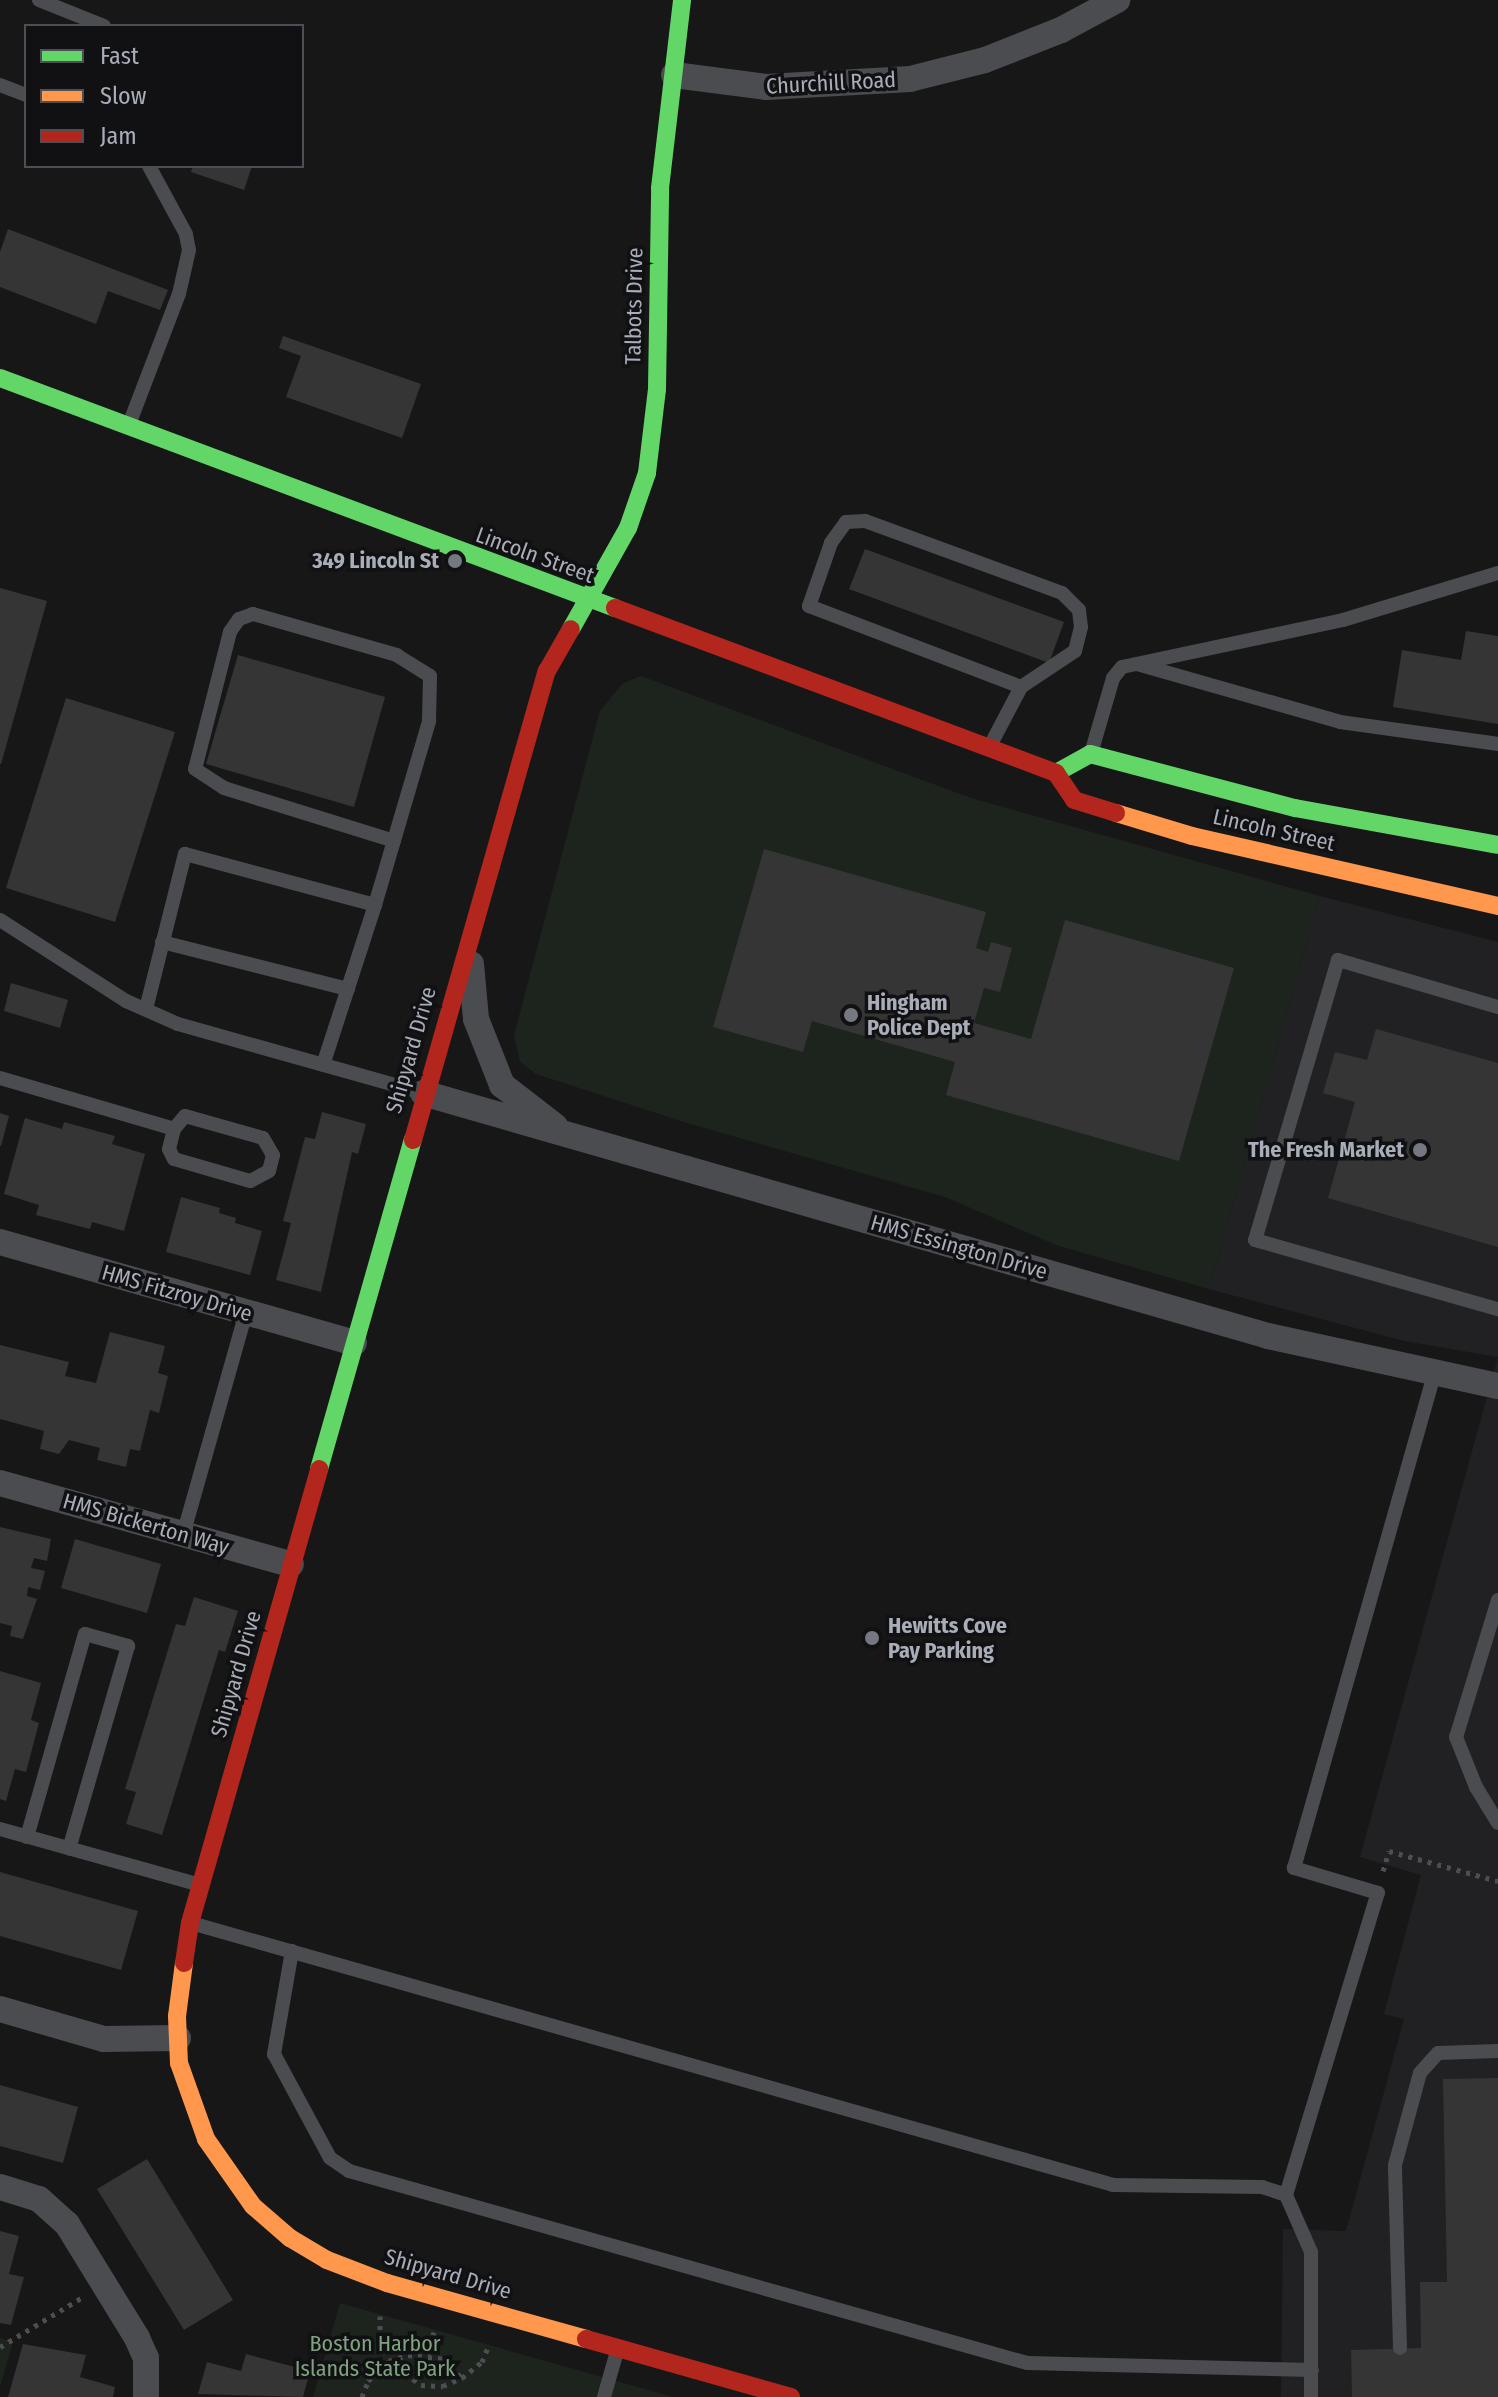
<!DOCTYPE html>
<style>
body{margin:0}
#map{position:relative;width:1498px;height:2397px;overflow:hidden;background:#171717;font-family:"Fira Sans Condensed",sans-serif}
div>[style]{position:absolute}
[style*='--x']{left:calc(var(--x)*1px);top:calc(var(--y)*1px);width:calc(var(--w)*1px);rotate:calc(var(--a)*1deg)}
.built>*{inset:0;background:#212123}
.green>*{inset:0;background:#1d241e}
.building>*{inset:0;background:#353536}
.path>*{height:5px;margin-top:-2.5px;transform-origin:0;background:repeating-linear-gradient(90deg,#4d4e52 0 4px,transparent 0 10px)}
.lane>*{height:14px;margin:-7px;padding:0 7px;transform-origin:7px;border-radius:7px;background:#4b4c50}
.street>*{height:26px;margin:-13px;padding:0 13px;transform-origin:13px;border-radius:13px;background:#4b4c50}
.fast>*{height:18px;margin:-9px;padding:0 9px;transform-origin:9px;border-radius:9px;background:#63d668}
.slow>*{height:18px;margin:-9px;padding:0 9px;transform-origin:9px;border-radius:9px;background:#ff974d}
.jam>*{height:18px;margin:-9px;padding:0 9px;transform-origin:9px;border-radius:9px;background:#b3261e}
.dots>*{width:22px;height:22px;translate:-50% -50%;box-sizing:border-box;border:4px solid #111113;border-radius:50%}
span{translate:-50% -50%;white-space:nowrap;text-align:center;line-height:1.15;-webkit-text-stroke:7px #111113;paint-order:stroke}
.street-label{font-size:22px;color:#a8adb8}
.poi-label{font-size:22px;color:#a8adb8;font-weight:700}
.right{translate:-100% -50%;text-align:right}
.left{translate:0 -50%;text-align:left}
.park-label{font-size:22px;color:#7fa381}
.legend{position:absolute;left:24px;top:24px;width:280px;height:144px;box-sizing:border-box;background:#111113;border:2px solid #4d4f55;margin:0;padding:10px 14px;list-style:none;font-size:24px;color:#a8adb8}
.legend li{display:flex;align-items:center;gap:16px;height:40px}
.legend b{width:40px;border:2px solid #4d4f55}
</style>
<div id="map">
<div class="built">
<i style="clip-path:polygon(1320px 896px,1498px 942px,1498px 2397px,1281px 2397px,1283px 2229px,1346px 2231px,1404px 2019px,1384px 2014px,1421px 1875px,1360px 1857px,1498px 1357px,1404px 1341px,1209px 1289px)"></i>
</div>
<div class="green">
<i style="clip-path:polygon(641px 676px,971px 798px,1320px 896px,1209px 1289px,1056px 1245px,945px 1197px,687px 1123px,536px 1074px,520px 1062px,514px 1035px,600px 711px,622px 684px)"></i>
<i style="clip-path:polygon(340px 2303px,673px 2397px,313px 2397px)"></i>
<i style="clip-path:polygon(0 2338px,13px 2342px,0 2387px)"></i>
</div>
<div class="building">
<i style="clip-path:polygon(193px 166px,252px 166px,244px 190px,191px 172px)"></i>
<i style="clip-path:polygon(8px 229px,168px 290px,160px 310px,108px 291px,96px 324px,0 287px,0 252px)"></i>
<i style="clip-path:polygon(283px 336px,421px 384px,402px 438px,286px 397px,301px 356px,279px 348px)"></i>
<i style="clip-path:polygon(865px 549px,1064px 622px,1049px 663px,849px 589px)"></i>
<i style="clip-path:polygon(0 588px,47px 601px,1px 764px,0 764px)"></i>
<i style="clip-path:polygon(1466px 631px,1498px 636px,1498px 724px,1393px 707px,1402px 650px,1461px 660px)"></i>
<i style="clip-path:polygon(238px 655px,385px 697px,354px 807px,206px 764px)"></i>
<i style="clip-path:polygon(66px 698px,175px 732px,115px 922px,6px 888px)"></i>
<i style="clip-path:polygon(764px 849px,986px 912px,976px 948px,988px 952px,991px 942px,1012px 948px,1000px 992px,984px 988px,974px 1023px,1031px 1039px,1065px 920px,1234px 968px,1179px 1161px,946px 1095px,955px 1062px,812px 1021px,803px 1052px,713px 1027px)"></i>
<i style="clip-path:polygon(11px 983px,68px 1000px,60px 1028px,4px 1011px)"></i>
<i style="clip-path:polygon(1376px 1029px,1498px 1063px,1498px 1247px,1328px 1198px,1355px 1102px,1323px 1093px,1335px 1052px,1367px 1060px)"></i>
<i style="clip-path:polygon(322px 1112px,366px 1124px,358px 1154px,352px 1152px,321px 1292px,276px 1280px,291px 1223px,283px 1221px,305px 1137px,315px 1139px)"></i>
<i style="clip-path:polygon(0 1113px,9px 1116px,1px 1146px,0 1146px)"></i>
<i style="clip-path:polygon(25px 1118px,62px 1129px,64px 1122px,115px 1136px,112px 1144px,145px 1154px,124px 1231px,92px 1222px,90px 1229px,36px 1215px,39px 1205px,4px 1194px)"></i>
<i style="clip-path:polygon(181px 1197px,220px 1208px,219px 1213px,236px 1218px,235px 1223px,262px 1231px,250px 1275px,166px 1252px)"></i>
<i style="clip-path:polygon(110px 1332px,165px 1346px,158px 1373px,168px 1376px,159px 1413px,150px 1410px,140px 1451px,130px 1449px,126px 1467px,97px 1460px,100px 1448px,69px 1440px,59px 1454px,40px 1449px,44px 1431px,0 1419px,0 1345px,69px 1362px,65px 1376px,96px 1383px)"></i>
<i style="clip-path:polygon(0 1527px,51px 1539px,47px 1561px,34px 1558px,31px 1568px,45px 1571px,40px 1590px,28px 1587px,27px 1596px,37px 1599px,23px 1639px,10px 1636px,12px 1626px,0 1623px)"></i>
<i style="clip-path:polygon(75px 1539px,161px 1564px,147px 1613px,61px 1588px)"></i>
<i style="clip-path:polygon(194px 1597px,238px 1611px,225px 1652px,219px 1650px,162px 1835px,126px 1824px,136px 1792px,125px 1789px,176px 1624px,185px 1626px)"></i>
<i style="clip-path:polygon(0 1671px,41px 1683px,31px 1720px,39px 1723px,26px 1772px,15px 1769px,6px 1801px,0 1799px)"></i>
<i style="clip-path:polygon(0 1872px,138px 1911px,121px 1970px,0 1936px)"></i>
<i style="clip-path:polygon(1498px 2078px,1498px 2397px,1352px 2397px,1351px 2350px,1421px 2348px,1420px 2282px,1447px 2282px,1443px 2079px)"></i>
<i style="clip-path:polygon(0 2085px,78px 2107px,63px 2163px,0 2146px)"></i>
<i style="clip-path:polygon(147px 2159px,233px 2300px,184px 2330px,97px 2189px)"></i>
<i style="clip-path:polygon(0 2231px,19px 2236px,9px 2274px,24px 2277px,11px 2325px,0 2323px)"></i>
<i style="clip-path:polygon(23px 2344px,86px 2355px,80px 2377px,115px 2387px,113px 2397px,8px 2397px)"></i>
<i style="clip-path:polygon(246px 2354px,310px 2371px,303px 2397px,198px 2394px,207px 2362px,241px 2371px)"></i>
</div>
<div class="path">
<i style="--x:1383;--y:1871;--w:21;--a:-73"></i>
<i style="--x:1389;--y:1851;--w:113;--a:15.4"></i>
<i style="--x:380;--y:2316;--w:25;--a:90"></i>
<i style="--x:380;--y:2341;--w:22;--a:66"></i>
<i style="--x:389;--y:2361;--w:40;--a:37"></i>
<i style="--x:421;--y:2385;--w:22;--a:3"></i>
<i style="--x:443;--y:2386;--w:21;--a:-23"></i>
<i style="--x:462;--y:2378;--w:26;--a:-39"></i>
<i style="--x:482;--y:2362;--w:18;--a:-68"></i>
<i style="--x:0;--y:2347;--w:97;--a:-31.1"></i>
<i style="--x:427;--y:2354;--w:23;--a:-72"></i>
<i style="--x:362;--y:2397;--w:17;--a:-69"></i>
<i style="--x:368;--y:2381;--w:29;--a:-44"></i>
<i style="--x:389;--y:2361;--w:20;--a:-18"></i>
<i style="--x:408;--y:2355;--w:36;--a:6"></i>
<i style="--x:444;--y:2359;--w:26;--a:47"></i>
</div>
<div class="lane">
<i style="--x:39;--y:0;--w:70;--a:21.8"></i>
<i style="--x:0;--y:85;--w:28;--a:21"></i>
<i style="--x:130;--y:422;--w:137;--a:-69.1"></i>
<i style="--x:179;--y:294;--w:45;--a:-77.2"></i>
<i style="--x:189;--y:250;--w:16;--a:-101"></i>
<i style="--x:186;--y:234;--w:77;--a:-118.6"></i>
<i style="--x:1137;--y:664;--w:211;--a:15.9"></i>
<i style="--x:1340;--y:722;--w:160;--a:7.9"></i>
<i style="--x:991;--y:744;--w:64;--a:-62.2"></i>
<i style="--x:1021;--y:687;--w:65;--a:-33.7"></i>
<i style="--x:1075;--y:651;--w:25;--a:-76"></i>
<i style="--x:1081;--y:627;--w:17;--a:-97"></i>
<i style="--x:1079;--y:610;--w:24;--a:-135"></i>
<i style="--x:1062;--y:593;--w:210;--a:-159.9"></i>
<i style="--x:865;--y:521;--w:19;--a:177"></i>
<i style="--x:846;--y:522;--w:26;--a:126"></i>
<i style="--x:831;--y:543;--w:67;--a:109.2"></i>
<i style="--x:809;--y:606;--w:227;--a:20.9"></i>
<i style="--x:1092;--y:750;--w:75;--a:-73.7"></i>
<i style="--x:1113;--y:678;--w:14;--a:-51"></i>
<i style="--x:1122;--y:667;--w:226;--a:-12"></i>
<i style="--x:1343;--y:620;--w:162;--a:-16.9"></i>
<i style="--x:375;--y:905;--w:192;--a:-73.6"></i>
<i style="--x:429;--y:721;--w:45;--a:-88.7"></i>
<i style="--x:430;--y:676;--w:39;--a:-148"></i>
<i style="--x:397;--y:655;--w:150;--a:-164.1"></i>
<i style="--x:253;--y:614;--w:15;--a:160"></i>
<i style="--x:239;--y:619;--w:16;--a:125"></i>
<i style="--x:230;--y:632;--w:141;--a:104.3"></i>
<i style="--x:195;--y:769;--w:35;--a:33"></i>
<i style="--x:224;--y:788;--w:178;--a:17.3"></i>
<i style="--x:0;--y:920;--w:150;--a:32.7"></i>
<i style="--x:126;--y:1001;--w:57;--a:23.9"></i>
<i style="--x:178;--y:1024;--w:255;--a:15.7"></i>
<i style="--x:162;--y:942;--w:192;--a:14.2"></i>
<i style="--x:1498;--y:1007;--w:167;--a:-163.6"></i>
<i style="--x:1338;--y:960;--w:292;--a:106.5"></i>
<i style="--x:1255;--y:1240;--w:253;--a:15.9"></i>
<i style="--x:146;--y:1009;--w:160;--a:-75.9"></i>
<i style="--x:185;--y:854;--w:197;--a:15"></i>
<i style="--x:375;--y:905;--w:168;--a:108"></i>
<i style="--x:0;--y:1078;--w:181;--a:16.3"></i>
<i style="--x:185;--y:1116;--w:81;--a:15.8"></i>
<i style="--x:263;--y:1138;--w:20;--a:60"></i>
<i style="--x:273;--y:1155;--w:16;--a:104"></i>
<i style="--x:269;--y:1171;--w:21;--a:152"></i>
<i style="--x:250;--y:1181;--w:79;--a:-163.9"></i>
<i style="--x:174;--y:1159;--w:11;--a:-117"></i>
<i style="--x:169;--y:1149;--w:21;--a:-76"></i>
<i style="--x:174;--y:1129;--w:17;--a:-50"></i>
<i style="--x:183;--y:1535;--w:231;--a:-74.2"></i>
<i style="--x:1498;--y:1600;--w:143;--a:107"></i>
<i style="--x:1456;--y:1737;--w:54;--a:68.2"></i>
<i style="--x:1476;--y:1787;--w:42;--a:58.6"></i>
<i style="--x:0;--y:1829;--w:209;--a:15.6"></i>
<i style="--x:27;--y:1837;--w:211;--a:-74.1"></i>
<i style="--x:85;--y:1634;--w:45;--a:15.6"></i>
<i style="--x:128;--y:1646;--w:211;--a:106.2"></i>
<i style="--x:191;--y:1923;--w:959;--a:15.86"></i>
<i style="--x:1113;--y:2185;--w:149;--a:0.8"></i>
<i style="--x:1262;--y:2187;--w:25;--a:18"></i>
<i style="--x:292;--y:1951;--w:105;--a:99.9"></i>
<i style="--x:274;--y:2054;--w:118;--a:61.7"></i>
<i style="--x:330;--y:2158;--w:23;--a:34"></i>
<i style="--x:349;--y:2171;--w:705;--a:15.81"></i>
<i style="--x:1027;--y:2363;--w:285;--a:1.4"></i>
<i style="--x:1400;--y:2348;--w:183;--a:-91.6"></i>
<i style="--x:1395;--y:2165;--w:95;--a:-74.8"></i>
<i style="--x:1420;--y:2073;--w:27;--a:-48"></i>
<i style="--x:1438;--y:2053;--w:60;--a:-1.9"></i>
<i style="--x:604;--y:2397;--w:51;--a:-74.1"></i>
<i style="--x:1311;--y:2397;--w:145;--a:-90"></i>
<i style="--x:1311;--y:2252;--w:62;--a:-113.7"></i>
<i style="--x:1286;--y:2195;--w:316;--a:-73.1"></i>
<i style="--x:1378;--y:1893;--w:88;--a:-163.4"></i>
<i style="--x:1294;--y:1868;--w:512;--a:-74.15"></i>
</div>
<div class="street">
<i style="--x:674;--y:75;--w:93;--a:7.4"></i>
<i style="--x:766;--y:87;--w:144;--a:-3.2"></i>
<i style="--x:910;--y:79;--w:77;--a:-14.2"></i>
<i style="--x:985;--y:60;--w:82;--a:-21.5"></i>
<i style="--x:1061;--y:30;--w:64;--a:-28.2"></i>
<i style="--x:471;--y:964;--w:55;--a:84.8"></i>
<i style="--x:476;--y:1019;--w:71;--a:68.5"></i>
<i style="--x:502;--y:1085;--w:67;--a:37.7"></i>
<i style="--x:423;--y:1093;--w:879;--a:16.04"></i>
<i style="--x:1268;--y:1336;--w:235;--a:12.3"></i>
<i style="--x:0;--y:1242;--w:368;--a:15.9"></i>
<i style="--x:0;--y:1483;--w:302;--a:15.6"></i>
<i style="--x:0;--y:2009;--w:108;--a:16.1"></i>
<i style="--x:104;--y:2039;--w:74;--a:-0.8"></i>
<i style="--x:0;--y:2187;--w:41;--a:17.1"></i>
<i style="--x:39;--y:2199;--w:38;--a:42"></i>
<i style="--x:67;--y:2224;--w:134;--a:58.4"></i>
<i style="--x:137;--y:2338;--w:22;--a:66"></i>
<i style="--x:146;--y:2358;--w:39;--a:90"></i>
</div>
<div class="fast">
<i style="--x:0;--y:378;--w:657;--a:20.5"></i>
<i style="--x:571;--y:629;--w:116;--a:-60.6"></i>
<i style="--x:628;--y:528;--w:58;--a:-70.9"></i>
<i style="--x:647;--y:473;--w:85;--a:-83.2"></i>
<i style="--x:657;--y:389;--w:201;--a:-89.1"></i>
<i style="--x:660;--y:188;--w:189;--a:-83.3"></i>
<i style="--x:1056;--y:773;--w:39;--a:-29"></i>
<i style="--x:1090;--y:754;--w:212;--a:14.8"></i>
<i style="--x:1295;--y:808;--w:206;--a:10.3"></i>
<i style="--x:319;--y:1469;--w:342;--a:-74.1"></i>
</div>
<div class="slow">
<i style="--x:1116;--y:813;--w:79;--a:16.8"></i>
<i style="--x:1192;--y:836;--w:314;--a:12.9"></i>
<i style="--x:184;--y:1963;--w:53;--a:97.5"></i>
<i style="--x:177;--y:2016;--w:47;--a:87.6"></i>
<i style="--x:179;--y:2063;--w:81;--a:70.4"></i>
<i style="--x:206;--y:2139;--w:82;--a:55"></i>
<i style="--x:253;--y:2206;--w:49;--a:40.9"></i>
<i style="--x:290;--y:2238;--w:43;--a:30.7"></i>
<i style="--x:327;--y:2260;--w:64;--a:21"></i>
<i style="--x:387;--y:2283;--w:207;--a:15.7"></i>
</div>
<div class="jam">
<i style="--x:615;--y:608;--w:471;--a:20.5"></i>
<i style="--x:1056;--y:773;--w:32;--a:56"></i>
<i style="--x:1074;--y:800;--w:44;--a:17.2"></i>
<i style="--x:413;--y:1140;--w:488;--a:-74.1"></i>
<i style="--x:547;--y:671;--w:48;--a:-60.3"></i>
<i style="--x:184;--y:1963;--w:40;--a:-81.5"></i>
<i style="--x:190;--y:1923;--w:472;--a:-74.1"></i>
<i style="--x:586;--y:2339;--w:213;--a:15.8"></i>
</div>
<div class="dots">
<i style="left:455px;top:561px;background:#757880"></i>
<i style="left:851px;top:1015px;background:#757880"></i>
<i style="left:1420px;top:1150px;background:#757880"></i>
<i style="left:872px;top:1638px;background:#757880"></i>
</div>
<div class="street-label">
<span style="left:831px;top:83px;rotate:-3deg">Churchill Road</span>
<span style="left:634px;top:306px;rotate:-89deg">Talbots Drive</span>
<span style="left:535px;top:555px;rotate:20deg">Lincoln Street</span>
<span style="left:1274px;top:830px;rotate:13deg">Lincoln Street</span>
<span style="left:411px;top:1050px;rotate:-74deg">Shipyard Drive</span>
<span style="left:959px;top:1247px;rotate:16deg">HMS Essington Drive</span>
<span style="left:177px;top:1293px;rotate:16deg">HMS Fitzroy Drive</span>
<span style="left:146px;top:1524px;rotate:16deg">HMS Bickerton Way</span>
<span style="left:236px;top:1674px;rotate:-74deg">Shipyard Drive</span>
<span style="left:448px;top:2274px;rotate:16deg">Shipyard Drive</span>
</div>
<div class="poi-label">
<span class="right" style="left:439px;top:561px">349 Lincoln St</span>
<span class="left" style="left:867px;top:1015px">Hingham<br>Police Dept</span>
<span class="right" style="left:1404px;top:1150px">The Fresh Market</span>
<span class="left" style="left:888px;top:1638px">Hewitts Cove<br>Pay Parking</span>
</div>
<div class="park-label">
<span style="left:375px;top:2356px">Boston Harbor<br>Islands State Park</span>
</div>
<ul class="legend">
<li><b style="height:10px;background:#63d668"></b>Fast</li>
<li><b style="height:10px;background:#ff974d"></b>Slow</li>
<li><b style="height:10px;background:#b3261e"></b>Jam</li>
</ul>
</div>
